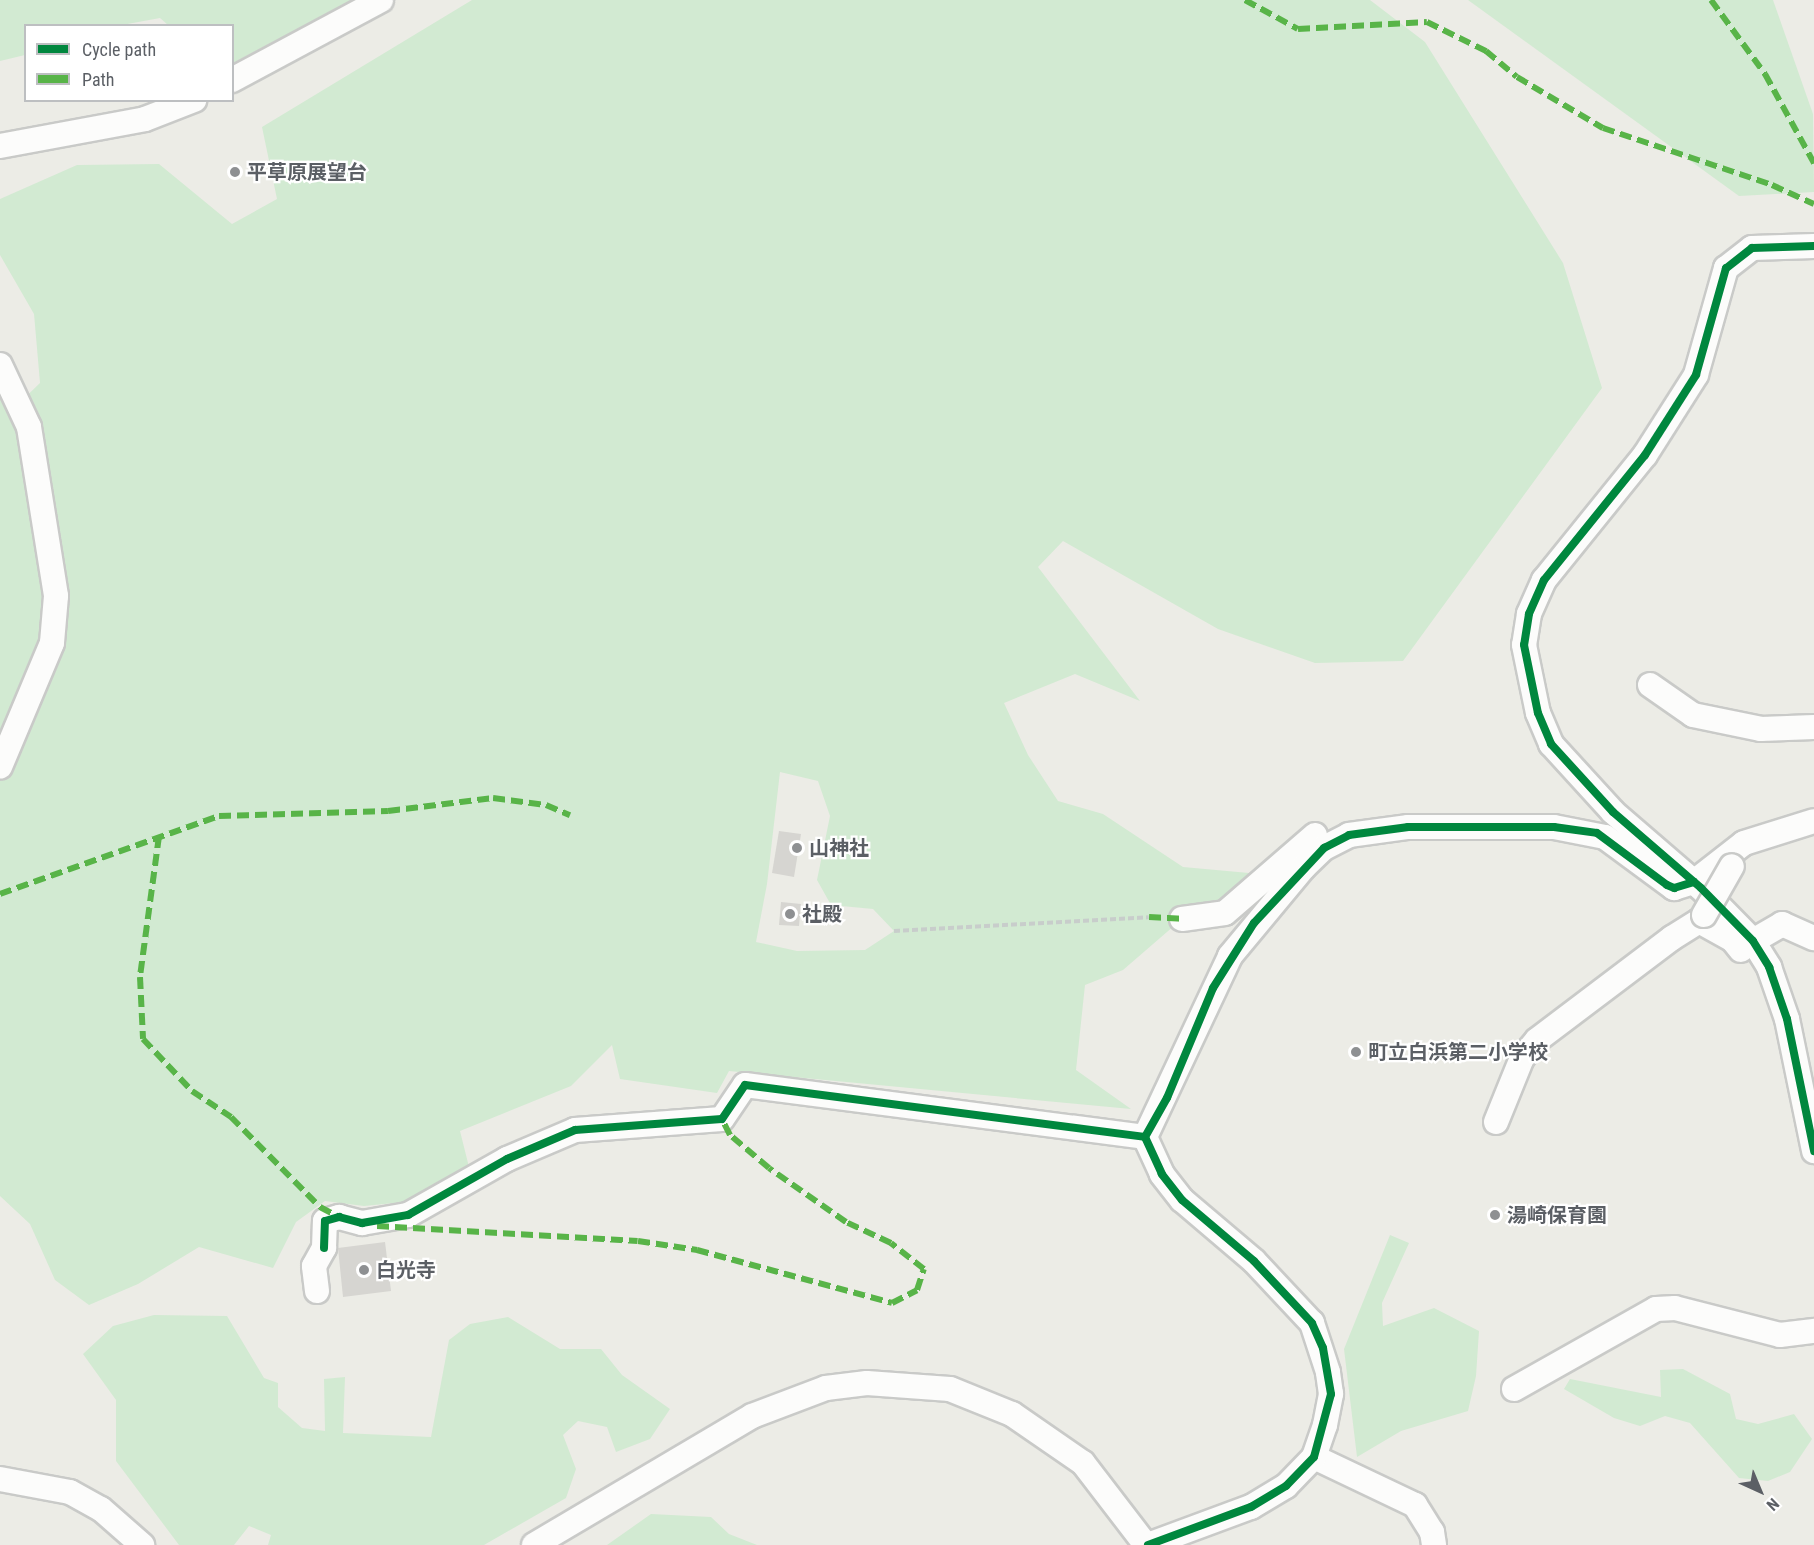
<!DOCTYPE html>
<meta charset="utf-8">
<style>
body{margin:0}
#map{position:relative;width:1814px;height:1545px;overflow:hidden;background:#ecece6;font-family:"Roboto Condensed","Noto Sans JP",sans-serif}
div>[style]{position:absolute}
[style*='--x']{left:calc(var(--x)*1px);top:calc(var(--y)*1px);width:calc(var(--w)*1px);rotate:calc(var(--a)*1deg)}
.green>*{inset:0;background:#d2ead2}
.building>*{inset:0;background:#d6d5d1}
.path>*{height:4px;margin-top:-2px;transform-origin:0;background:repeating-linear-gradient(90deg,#c8cdcb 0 6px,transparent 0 9px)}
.roads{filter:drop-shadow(2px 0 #c9cac8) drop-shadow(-2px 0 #c9cac8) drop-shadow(0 2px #c9cac8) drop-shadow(0 -2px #c9cac8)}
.minor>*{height:24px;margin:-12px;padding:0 12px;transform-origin:12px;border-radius:12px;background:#fcfcfb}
.bridges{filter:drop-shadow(2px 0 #c9cac8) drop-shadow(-2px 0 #c9cac8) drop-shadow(0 2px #c9cac8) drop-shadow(0 -2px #c9cac8)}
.minor-bridge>*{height:24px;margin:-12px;padding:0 12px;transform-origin:12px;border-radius:12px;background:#fcfcfb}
.quiet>*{height:6px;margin-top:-3px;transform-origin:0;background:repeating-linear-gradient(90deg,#58b448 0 12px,transparent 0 18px)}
.cycleway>*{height:8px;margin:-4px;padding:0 4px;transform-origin:4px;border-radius:4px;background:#00873e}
.dots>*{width:16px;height:16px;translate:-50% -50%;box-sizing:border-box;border:3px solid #fff;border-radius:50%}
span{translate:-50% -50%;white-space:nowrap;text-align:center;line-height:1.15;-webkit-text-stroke:4.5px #fff;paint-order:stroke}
.poi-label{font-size:20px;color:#5b5f65;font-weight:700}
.left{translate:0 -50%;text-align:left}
.legend{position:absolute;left:24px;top:24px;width:210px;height:78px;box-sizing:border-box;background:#fff;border:2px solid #bdbfc1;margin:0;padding:8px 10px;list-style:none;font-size:18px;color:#5b5f65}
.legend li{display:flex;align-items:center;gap:12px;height:30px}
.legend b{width:30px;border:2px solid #bdbfc1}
.north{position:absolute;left:1730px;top:1461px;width:60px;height:60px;-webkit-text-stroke:4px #fff;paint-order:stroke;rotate:136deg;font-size:16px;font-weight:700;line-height:24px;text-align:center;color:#5b5f65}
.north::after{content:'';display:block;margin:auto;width:21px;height:27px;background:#5b5f65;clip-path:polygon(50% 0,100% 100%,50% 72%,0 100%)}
</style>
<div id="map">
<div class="green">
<i style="clip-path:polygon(0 0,353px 0,233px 63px,232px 26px,168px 25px,160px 18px,122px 25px,26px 26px,25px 55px,0 61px)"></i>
<i style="clip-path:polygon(evenodd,472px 0,1370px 0,1425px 42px,1563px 263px,1602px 388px,1403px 661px,1315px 663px,1218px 629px,1063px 541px,1038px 567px,1140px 701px,1075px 674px,1004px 703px,1028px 755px,1058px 801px,1103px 814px,1183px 867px,1271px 875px,1244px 899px,1182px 919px,1123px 970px,1085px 985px,1076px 1070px,1131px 1109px,729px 1071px,717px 1093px,620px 1079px,612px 1045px,571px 1086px,460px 1131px,469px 1167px,404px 1202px,364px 1206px,325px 1201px,296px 1222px,273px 1268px,199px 1247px,138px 1284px,89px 1305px,55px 1280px,30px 1224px,0 1196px,0 392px,11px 411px,40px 383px,34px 314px,0 255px,0 199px,77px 165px,159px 164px,232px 224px,277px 199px,262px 127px,472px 0,780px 772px,818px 781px,830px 816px,817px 880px,831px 905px,873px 909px,894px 931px,865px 950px,797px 951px,756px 942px,767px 884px,780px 772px)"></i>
<i style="clip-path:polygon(1468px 0,1773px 0,1813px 114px,1814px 192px,1739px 196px)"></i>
<i style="clip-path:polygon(1390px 1235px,1409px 1243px,1382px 1303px,1383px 1326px,1434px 1308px,1479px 1331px,1476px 1376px,1468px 1411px,1401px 1431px,1357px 1457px,1344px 1349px)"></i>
<i style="clip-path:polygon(154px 1315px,227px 1316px,264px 1378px,278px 1383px,278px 1407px,302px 1428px,325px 1431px,324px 1379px,345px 1377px,343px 1433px,431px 1437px,449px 1340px,470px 1324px,508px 1317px,560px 1349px,601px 1349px,622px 1375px,670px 1409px,650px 1439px,616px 1452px,607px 1427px,578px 1421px,563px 1435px,576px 1469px,566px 1498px,484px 1545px,268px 1545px,271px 1535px,249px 1526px,234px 1545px,179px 1545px,116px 1461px,116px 1400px,83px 1354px,113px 1326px)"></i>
<i style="clip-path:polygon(1683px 1369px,1730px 1394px,1736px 1419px,1758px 1424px,1794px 1414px,1812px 1439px,1790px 1472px,1768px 1481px,1739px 1478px,1690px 1423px,1665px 1416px,1640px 1426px,1614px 1418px,1564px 1389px,1570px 1379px,1661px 1397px,1660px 1370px)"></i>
<i style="clip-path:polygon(651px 1514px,711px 1517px,729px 1534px,757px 1545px,607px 1545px)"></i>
</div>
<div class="building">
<i style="clip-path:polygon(779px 831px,801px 834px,794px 877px,772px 873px)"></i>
<i style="clip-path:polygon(781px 902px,801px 904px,799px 926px,779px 925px)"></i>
<i style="clip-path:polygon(385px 1242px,391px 1291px,343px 1297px,338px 1248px)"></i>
</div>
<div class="path">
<i style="--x:894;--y:931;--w:255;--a:-3.1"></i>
</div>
<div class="roads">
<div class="minor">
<i style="--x:232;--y:80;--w:169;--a:-28.2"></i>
<i style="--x:0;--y:146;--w:147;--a:-10.5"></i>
<i style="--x:145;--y:119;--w:53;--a:-21.2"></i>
<i style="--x:1814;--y:246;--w:62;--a:178.2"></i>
<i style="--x:1752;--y:248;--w:33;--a:142"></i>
<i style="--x:1726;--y:268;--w:111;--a:105.7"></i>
<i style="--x:1696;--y:375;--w:95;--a:122.5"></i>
<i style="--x:1645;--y:455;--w:161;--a:128.9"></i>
<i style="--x:1544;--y:580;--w:37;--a:114"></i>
<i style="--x:1529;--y:614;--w:31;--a:99"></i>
<i style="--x:1524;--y:645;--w:69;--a:78.4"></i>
<i style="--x:1538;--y:713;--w:34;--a:67"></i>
<i style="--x:1551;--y:744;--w:92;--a:47.6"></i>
<i style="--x:1613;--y:812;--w:116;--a:40.8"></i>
<i style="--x:1701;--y:888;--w:74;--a:45.5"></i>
<i style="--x:1753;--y:941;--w:31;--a:58"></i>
<i style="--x:1769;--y:967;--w:55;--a:70.9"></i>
<i style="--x:1787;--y:1019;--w:135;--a:78.4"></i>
<i style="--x:0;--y:365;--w:68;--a:64.9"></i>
<i style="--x:29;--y:427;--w:171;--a:80.9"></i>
<i style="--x:56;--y:596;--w:47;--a:94.9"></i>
<i style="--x:52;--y:643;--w:134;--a:112.8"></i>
<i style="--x:1650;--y:685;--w:52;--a:34.9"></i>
<i style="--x:1693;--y:715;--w:69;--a:11.6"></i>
<i style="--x:1761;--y:729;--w:53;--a:-2.2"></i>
<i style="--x:1182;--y:919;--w:43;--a:-7.9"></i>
<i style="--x:1225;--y:913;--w:119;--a:-40.9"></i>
<i style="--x:1753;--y:941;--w:34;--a:-30"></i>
<i style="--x:1782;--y:924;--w:35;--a:24"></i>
<i style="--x:1496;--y:1122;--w:69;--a:-67.9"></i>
<i style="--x:1522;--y:1058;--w:23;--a:-50"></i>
<i style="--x:1537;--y:1040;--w:169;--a:-37.1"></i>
<i style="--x:1672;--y:938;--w:32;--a:-32"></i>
<i style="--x:1699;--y:921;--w:38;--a:29"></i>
<i style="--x:1732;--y:939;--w:14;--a:51"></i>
<i style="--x:317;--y:1291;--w:25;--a:-97"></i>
<i style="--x:314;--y:1266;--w:21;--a:-61"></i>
<i style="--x:324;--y:1248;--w:27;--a:-88"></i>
<i style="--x:325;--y:1221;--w:15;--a:-16"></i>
<i style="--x:339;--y:1217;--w:24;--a:15"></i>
<i style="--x:362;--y:1223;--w:47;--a:-9.9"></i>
<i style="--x:408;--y:1215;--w:114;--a:-29.5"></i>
<i style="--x:507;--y:1159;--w:74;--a:-23.1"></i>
<i style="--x:575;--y:1130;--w:147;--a:-4.3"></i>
<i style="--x:722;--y:1119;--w:41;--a:-55.9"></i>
<i style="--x:745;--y:1085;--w:403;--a:7.4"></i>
<i style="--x:1514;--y:1389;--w:163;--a:-29.4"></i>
<i style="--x:1656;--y:1309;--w:19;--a:-3"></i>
<i style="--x:1675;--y:1308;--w:108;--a:14.4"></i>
<i style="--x:1780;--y:1335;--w:34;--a:-7"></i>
<i style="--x:1314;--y:1457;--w:112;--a:25.4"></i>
<i style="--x:1415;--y:1505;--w:32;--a:58"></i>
<i style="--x:1432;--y:1532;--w:13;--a:81"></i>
<i style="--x:0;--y:1479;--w:71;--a:10.5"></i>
<i style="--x:70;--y:1492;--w:35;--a:29"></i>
<i style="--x:101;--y:1509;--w:55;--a:41.3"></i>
<i style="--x:534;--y:1545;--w:253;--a:-30.6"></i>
<i style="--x:752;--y:1416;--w:79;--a:-20.7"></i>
<i style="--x:826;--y:1388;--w:41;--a:-7"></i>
<i style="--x:867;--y:1383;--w:83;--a:4.1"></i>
<i style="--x:950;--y:1389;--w:67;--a:22"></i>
<i style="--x:1012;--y:1414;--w:86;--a:34.6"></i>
<i style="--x:1083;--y:1463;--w:103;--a:52.5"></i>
<i style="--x:1148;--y:1545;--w:110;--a:-20.3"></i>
<i style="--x:1251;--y:1507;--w:41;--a:-31"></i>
<i style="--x:1286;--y:1486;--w:40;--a:-46"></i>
<i style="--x:1314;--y:1457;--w:34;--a:-71"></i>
<i style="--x:1325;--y:1425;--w:32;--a:-79"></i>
<i style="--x:1331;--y:1394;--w:22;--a:-98"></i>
<i style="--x:1328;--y:1372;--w:52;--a:-108.1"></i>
<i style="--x:1312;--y:1323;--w:85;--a:-133.1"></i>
<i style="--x:1254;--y:1261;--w:94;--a:-139.7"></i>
<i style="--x:1182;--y:1200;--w:33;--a:-128"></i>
<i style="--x:1162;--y:1174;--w:41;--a:-114.7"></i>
<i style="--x:1145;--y:1137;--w:200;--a:-64.8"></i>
<i style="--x:1230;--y:956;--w:116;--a:-50.3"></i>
<i style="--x:1304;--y:867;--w:28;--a:-44"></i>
<i style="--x:1324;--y:848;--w:28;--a:-27"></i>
<i style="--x:1349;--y:835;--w:60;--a:-7.7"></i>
<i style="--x:1408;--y:827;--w:146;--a:0"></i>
<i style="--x:1554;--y:827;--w:52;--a:11.1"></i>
<i style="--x:1605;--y:837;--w:86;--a:36.5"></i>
<i style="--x:1674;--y:888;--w:21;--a:-17"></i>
<i style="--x:1694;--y:882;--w:63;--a:-38"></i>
<i style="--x:1744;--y:843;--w:73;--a:-17.4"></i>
</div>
</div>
<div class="bridges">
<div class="minor-bridge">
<i style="--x:1704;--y:915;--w:56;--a:-60.3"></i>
</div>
</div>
<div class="quiet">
<i style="--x:1245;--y:0;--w:60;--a:28.7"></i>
<i style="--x:1298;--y:29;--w:129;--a:-3.1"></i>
<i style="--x:1427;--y:22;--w:66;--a:26.2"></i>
<i style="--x:1486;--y:51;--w:40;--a:40"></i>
<i style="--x:1517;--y:77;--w:100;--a:30.7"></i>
<i style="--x:1603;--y:128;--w:178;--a:18.6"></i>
<i style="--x:1772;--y:185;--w:46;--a:24.3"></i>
<i style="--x:1711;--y:0;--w:92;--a:53.9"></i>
<i style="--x:1765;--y:74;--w:102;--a:61.2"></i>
<i style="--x:159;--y:836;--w:142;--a:97.7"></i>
<i style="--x:140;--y:977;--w:62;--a:87.2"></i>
<i style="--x:143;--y:1039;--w:71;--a:46.7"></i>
<i style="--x:192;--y:1091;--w:47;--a:33.7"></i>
<i style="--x:231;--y:1117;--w:127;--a:45.3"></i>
<i style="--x:320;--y:1207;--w:21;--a:28"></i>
<i style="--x:0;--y:894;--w:232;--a:-19.6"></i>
<i style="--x:219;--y:816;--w:169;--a:-1.7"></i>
<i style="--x:388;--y:811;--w:106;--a:-7.1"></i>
<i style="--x:493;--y:798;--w:53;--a:7.5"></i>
<i style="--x:546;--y:805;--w:26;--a:23"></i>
<i style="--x:1149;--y:917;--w:33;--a:3"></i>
<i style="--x:377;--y:1226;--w:261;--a:3.3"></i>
<i style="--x:638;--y:1241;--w:60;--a:8.7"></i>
<i style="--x:697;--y:1250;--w:202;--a:15.2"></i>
<i style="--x:892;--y:1303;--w:28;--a:-27"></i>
<i style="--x:917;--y:1290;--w:22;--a:-72"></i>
<i style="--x:924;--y:1269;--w:42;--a:-141.8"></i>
<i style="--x:891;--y:1243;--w:50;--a:-155"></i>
<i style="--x:846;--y:1222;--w:94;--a:-145"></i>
<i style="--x:769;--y:1168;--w:51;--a:-139.8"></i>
<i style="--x:730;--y:1135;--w:18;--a:-117"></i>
</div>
<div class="cycleway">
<i style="--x:1814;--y:246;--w:62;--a:178.2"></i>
<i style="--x:1752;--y:248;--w:33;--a:142"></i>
<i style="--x:1726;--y:268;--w:111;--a:105.7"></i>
<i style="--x:1696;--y:375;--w:95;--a:122.5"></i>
<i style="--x:1645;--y:455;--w:161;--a:128.9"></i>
<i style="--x:1544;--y:580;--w:37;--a:114"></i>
<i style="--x:1529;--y:614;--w:31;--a:99"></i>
<i style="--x:1524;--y:645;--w:69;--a:78.4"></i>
<i style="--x:1538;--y:713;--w:34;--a:67"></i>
<i style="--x:1551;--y:744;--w:92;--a:47.6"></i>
<i style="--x:1613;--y:812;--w:116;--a:40.8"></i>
<i style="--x:1701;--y:888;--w:74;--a:45.5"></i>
<i style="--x:1753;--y:941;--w:31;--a:58"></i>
<i style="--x:1769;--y:967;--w:55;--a:70.9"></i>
<i style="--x:1787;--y:1019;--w:135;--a:78.4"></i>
<i style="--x:324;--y:1248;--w:27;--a:-88"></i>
<i style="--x:325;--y:1221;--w:15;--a:-16"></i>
<i style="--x:339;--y:1217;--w:24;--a:15"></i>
<i style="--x:362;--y:1223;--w:47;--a:-9.9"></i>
<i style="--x:408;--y:1215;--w:114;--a:-29.5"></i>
<i style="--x:507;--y:1159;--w:74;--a:-23.1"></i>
<i style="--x:575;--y:1130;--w:147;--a:-4.3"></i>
<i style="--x:722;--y:1119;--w:41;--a:-55.9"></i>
<i style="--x:745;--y:1085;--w:403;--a:7.4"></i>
<i style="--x:1148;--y:1545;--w:110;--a:-20.3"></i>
<i style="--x:1251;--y:1507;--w:41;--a:-31"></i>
<i style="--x:1286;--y:1486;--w:40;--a:-46"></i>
<i style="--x:1314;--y:1457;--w:65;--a:-74.9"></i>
<i style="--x:1331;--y:1394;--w:47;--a:-99.9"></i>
<i style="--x:1323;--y:1348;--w:27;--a:-114"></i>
<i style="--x:1312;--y:1323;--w:85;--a:-133.1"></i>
<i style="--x:1254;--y:1261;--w:94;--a:-139.7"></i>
<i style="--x:1182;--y:1200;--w:33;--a:-128"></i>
<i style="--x:1162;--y:1174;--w:41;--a:-114.7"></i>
<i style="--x:1145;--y:1137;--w:45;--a:-60.6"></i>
<i style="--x:1167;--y:1098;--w:119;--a:-67.3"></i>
<i style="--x:1213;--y:988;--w:77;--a:-57.8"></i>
<i style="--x:1254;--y:923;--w:103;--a:-47"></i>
<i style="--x:1324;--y:848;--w:28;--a:-27"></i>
<i style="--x:1349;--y:835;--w:60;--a:-7.7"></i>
<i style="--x:1408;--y:827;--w:146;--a:0"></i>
<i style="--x:1554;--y:827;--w:43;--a:7.9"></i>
<i style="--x:1597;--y:833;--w:87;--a:36.6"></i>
<i style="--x:1667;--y:885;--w:8;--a:23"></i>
<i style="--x:1674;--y:888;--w:21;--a:-17"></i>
</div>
<div class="dots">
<i style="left:235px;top:172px;background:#8e9092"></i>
<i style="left:797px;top:848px;background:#8e9092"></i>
<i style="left:790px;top:914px;background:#8e9092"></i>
<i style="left:1356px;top:1052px;background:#8e9092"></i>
<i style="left:1495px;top:1215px;background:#8e9092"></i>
<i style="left:364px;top:1270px;background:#8e9092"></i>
</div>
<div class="poi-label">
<span class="left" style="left:247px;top:172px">平草原展望台</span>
<span class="left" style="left:809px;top:848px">山神社</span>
<span class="left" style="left:802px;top:914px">社殿</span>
<span class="left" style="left:1368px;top:1052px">町立白浜第二小学校</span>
<span class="left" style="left:1507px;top:1215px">湯崎保育園</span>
<span class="left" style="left:376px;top:1270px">白光寺</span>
</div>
<ul class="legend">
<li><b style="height:8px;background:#00873e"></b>Cycle path</li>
<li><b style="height:8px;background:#58b448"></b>Path</li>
</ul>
<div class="north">N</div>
</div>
